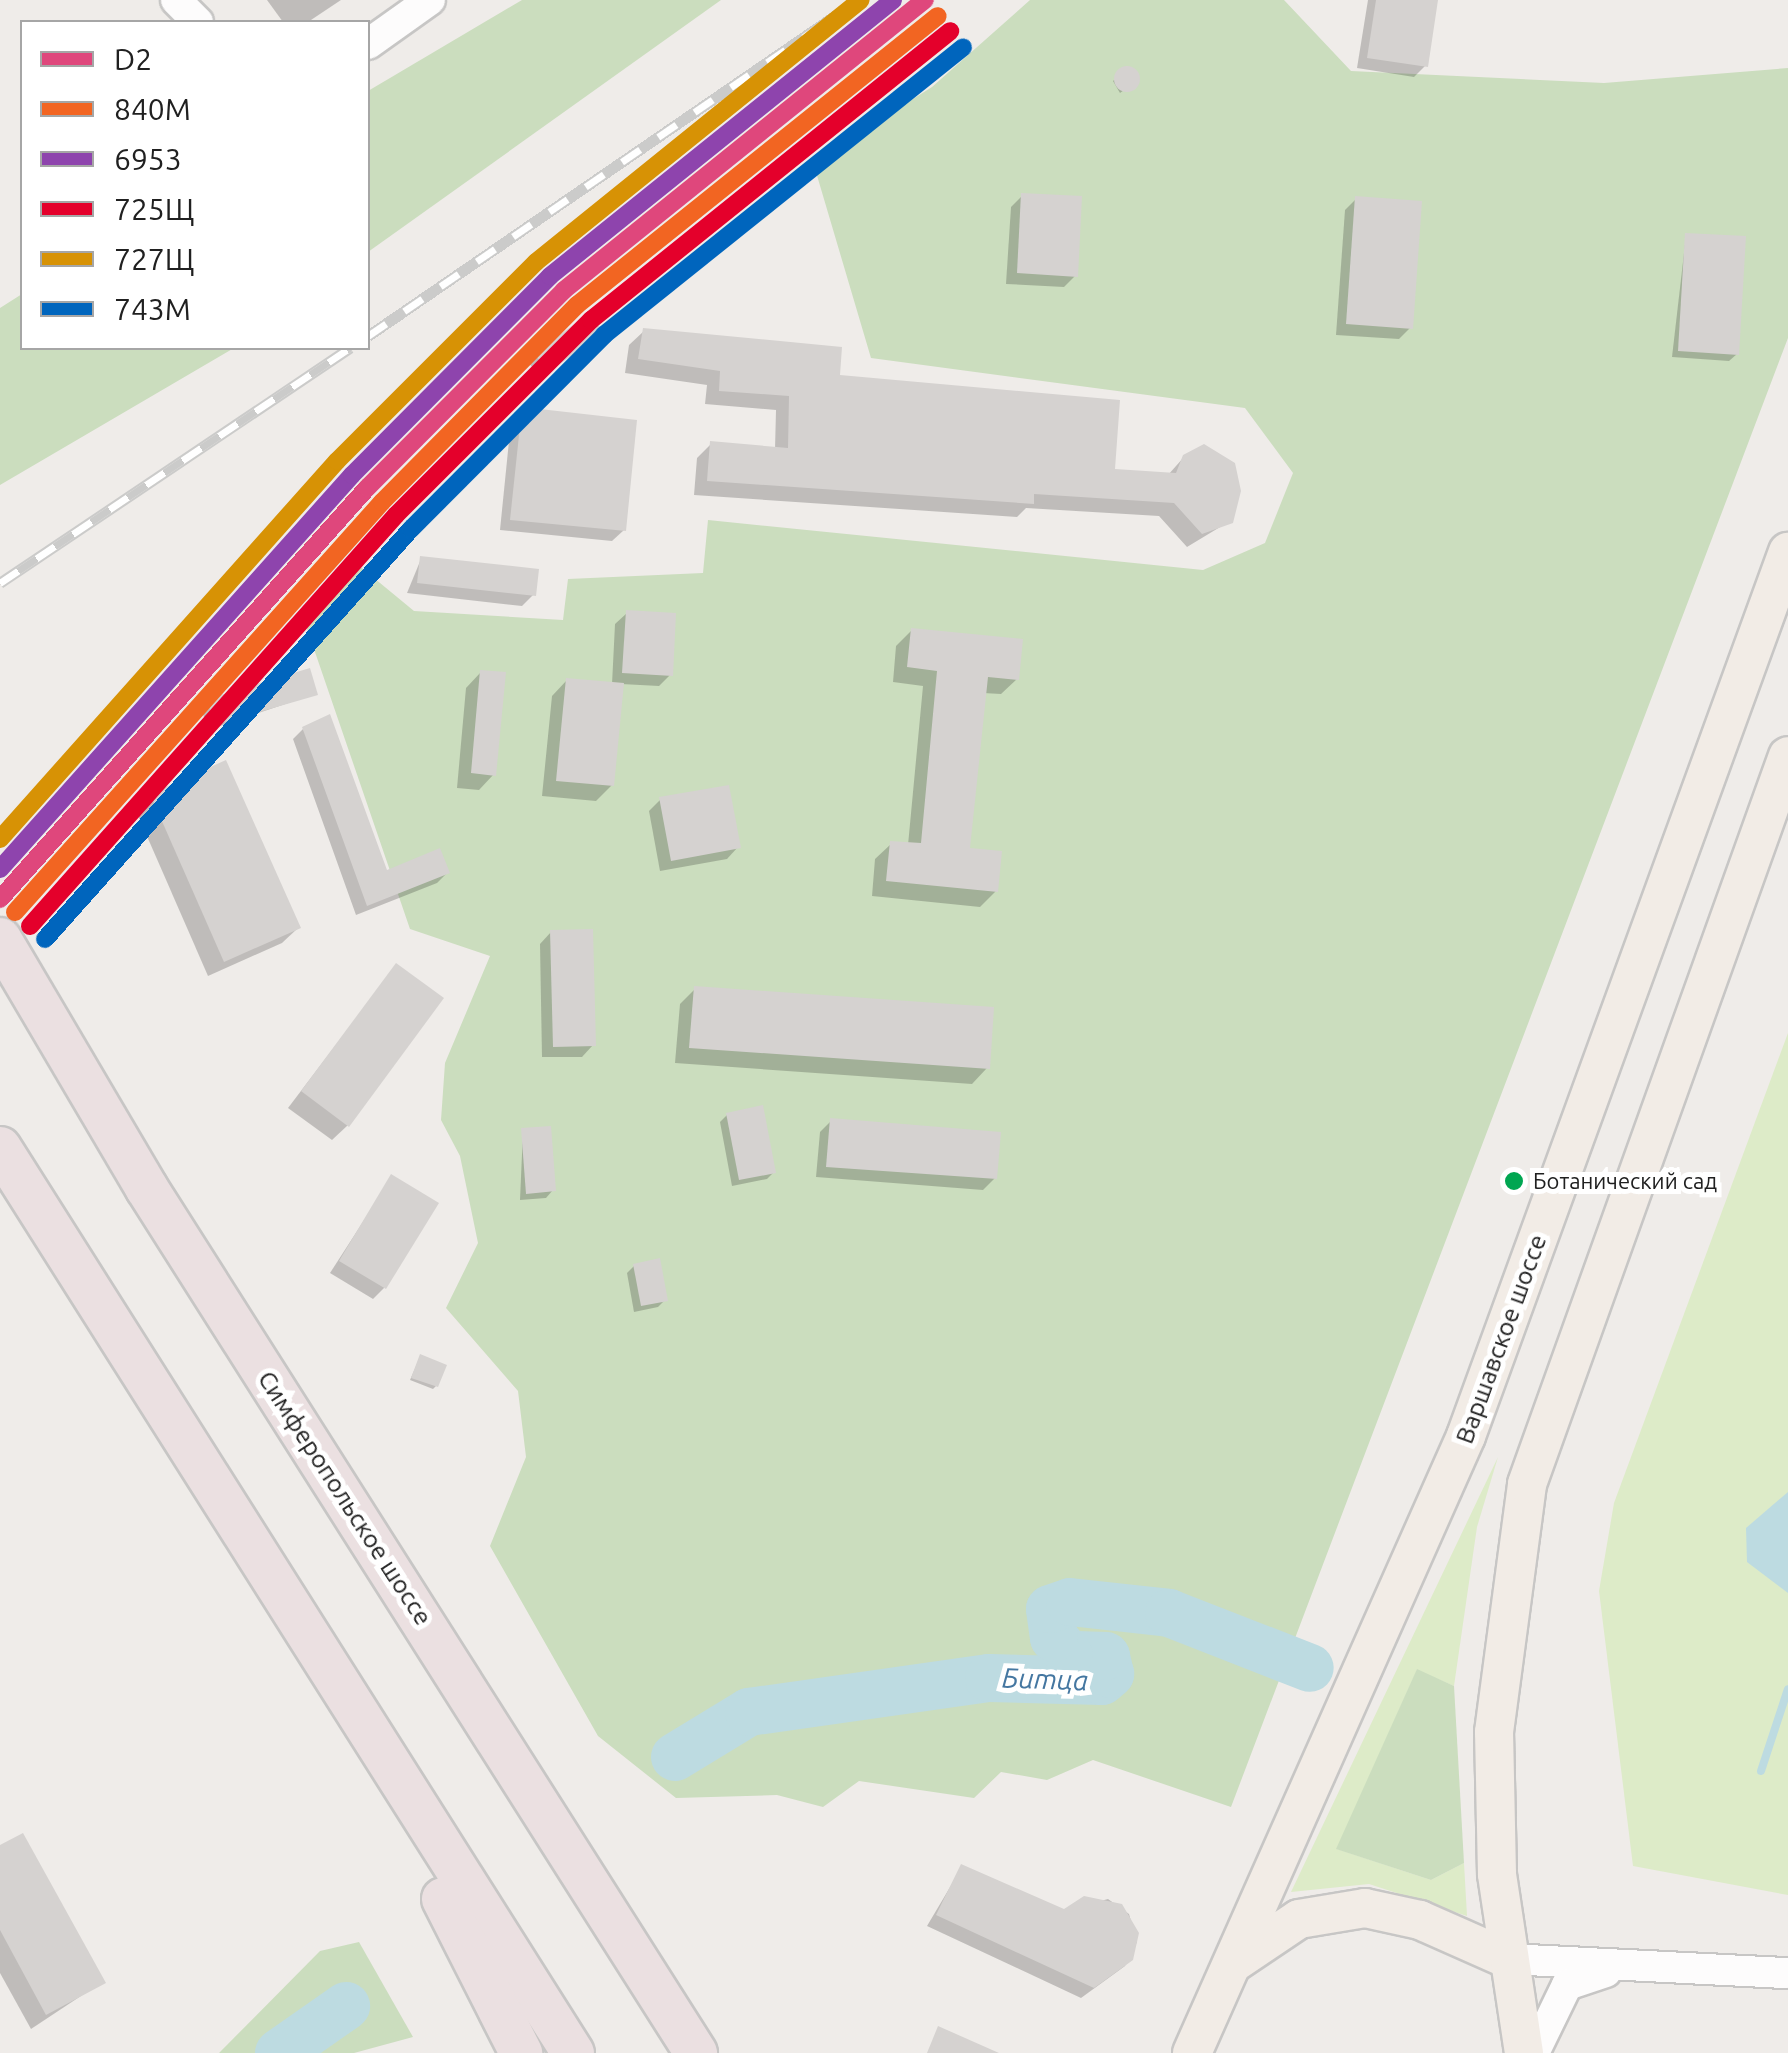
<!DOCTYPE html>
<meta charset="utf-8">
<style>
body{margin:0}
#map{position:relative;width:1788px;height:2053px;overflow:hidden;background:#efece9;font-family:Ubuntu,sans-serif}
div>[style]{position:absolute}
[style*='--x']{left:calc(var(--x)*1px);top:calc(var(--y)*1px);width:calc(var(--w)*1px);rotate:calc(var(--a)*1deg)}
.grass>*{inset:0;background:#ddebc8}
.forest>*{inset:0;background:#cbddbe}
.water>*{inset:0;background:#bddbe1}
.shadow>*{inset:0;background:#0003}
.stream>*{height:8px;margin:-4px;padding:0 4px;transform-origin:4px;border-radius:4px;background:#bddbe1}
.river>*{height:48px;margin:-24px;padding:0 24px;transform-origin:24px;border-radius:24px;background:#bddbe1}
.building>*{inset:0;background:#d5d2d0}
.round{border-radius:50%}
.roads{filter:drop-shadow(2px 0 #c7c6c5) drop-shadow(-2px 0 #c7c6c5) drop-shadow(0 2px #c7c6c5) drop-shadow(0 -2px #c7c6c5)}
.minor>*{height:30px;margin:-15px;padding:0 15px;transform-origin:15px;border-radius:15px;background:#fdfcfc}
.major>*{height:38px;margin:-19px;padding:0 19px;transform-origin:19px;border-radius:19px;background:#f2ece6}
.highway>*{height:42px;margin:-21px;padding:0 21px;transform-origin:21px;border-radius:21px;background:#ebe0e1}
.rail>*{height:11px;margin-top:-5.5px;transform-origin:0;background:repeating-linear-gradient(90deg,#fff 0 22px,#cbcbca 0 44px);box-sizing:border-box;border-block:2px solid #cbcbca}
.rail-1>*{height:18px;margin:-9px;padding:0 9px;transform-origin:9px;border-radius:9px;background:#df477c}
.rail-2>*{height:18px;margin:-9px;padding:0 9px;transform-origin:9px;border-radius:9px;background:#f26522}
.rail-3>*{height:18px;margin:-9px;padding:0 9px;transform-origin:9px;border-radius:9px;background:#8e44ad}
.rail-4>*{height:18px;margin:-9px;padding:0 9px;transform-origin:9px;border-radius:9px;background:#e4002b}
.rail-5>*{height:18px;margin:-9px;padding:0 9px;transform-origin:9px;border-radius:9px;background:#d79205}
.rail-6>*{height:18px;margin:-9px;padding:0 9px;transform-origin:9px;border-radius:9px;background:#0065bd}
.dots>*{width:28px;height:28px;translate:-50% -50%;box-sizing:border-box;border:5px solid #fff;border-radius:50%}
span{translate:-50% -50%;white-space:nowrap;text-align:center;line-height:1.15;-webkit-text-stroke:10px #fff;paint-order:stroke}
.bus-label{font-size:22px;color:#202020}
.left{translate:0 -50%;text-align:left}
.street-label{font-size:25px;color:#202020}
.water-label{font-size:28px;color:#4577a1;font-style:italic}
.legend{position:absolute;left:20px;top:20px;width:350px;height:330px;box-sizing:border-box;background:#fff;border:2px solid #a6a6a6;margin:0;padding:12px 18px;list-style:none;font-size:30px;color:#202020}
.legend li{display:flex;align-items:center;gap:20px;height:50px}
.legend b{width:50px;border:2px solid #a6a6a6}
</style>
<div id="map">
<div class="grass">
<i style="clip-path:polygon(1788px 1033px,1788px 1895px,1633px 1866px,1599px 1591px,1614px 1503px)"></i>
<i style="clip-path:polygon(1498px 1457px,1477px 1527px,1454px 1686px,1417px 1670px,1337px 1849px,1431px 1880px,1464px 1863px,1467px 1916px,1369px 1884px,1291px 1892px)"></i>
</div>
<div class="forest">
<i style="clip-path:polygon(522px 0,721px 0,368px 252px,368px 91px)"></i>
<i style="clip-path:polygon(1030px 0,1284px 0,1351px 71px,1604px 83px,1788px 68px,1788px 338px,1231px 1807px,1093px 1760px,1047px 1780px,1001px 1772px,974px 1798px,859px 1781px,823px 1807px,777px 1795px,676px 1798px,598px 1736px,490px 1546px,526px 1457px,518px 1391px,446px 1308px,478px 1243px,460px 1156px,441px 1120px,445px 1063px,490px 956px,410px 929px,304px 620px,357px 564px,414px 611px,563px 620px,568px 579px,703px 573px,708px 520px,1203px 570px,1265px 543px,1293px 473px,1245px 408px,871px 358px,813px 162px,932px 87px)"></i>
<i style="clip-path:polygon(22px 294px,22px 348px,234px 348px,0 485px,0 308px)"></i>
<i style="clip-path:polygon(1417px 1669px,1454px 1686px,1464px 1863px,1431px 1880px,1336px 1849px)"></i>
<i style="clip-path:polygon(359px 1942px,413px 2037px,354px 2053px,219px 2053px,320px 1951px)"></i>
</div>
<div class="water">
<i style="clip-path:polygon(1788px 1492px,1788px 1593px,1747px 1562px,1746px 1528px)"></i>
</div>
<div class="shadow">
<i style="clip-path:polygon(267px 0,341px 0,308px 22px,283px 22px)"></i>
<i style="clip-path:polygon(1368px 0,1436px 0,1425px 66px,1414px 77px,1357px 68px)"></i>
<i style="clip-path:polygon(1127px 70px,1136px 81px,1120px 93px,1113px 81px)"></i>
<i style="clip-path:polygon(1022px 196px,1075px 276px,1064px 287px,1006px 284px,1011px 207px)"></i>
<i style="clip-path:polygon(1356px 199px,1410px 328px,1399px 339px,1336px 335px,1345px 210px)"></i>
<i style="clip-path:polygon(1686px 236px,1737px 354px,1729px 361px,1672px 357px)"></i>
<i style="clip-path:polygon(590px 317px,594px 339px,540px 377px,528px 362px)"></i>
<i style="clip-path:polygon(644px 331px,837px 378px,1112px 471px,1168px 475px,1184px 457px,1230px 521px,1187px 547px,1159px 516px,1026px 508px,1017px 517px,694px 495px,697px 458px,711px 444px,775px 449px,776px 410px,705px 404px,707px 385px,625px 373px,629px 345px)"></i>
<i style="clip-path:polygon(522px 410px,624px 530px,612px 541px,500px 530px,511px 421px)"></i>
<i style="clip-path:polygon(421px 559px,533px 595px,522px 606px,407px 593px)"></i>
<i style="clip-path:polygon(627px 613px,670px 675px,659px 686px,621px 684px,612px 785px,596px 801px,542px 796px,552px 696px,567px 680px,612px 684px,615px 624px)"></i>
<i style="clip-path:polygon(912px 630px,1017px 679px,1001px 694px,983px 693px,967px 850px,996px 891px,980px 907px,872px 896px,875px 859px,891px 844px,908px 845px,923px 686px,893px 682px,896px 646px)"></i>
<i style="clip-path:polygon(481px 672px,494px 774px,479px 790px,457px 788px,466px 688px)"></i>
<i style="clip-path:polygon(315px 694px,208px 730px,201px 708px,208px 701px)"></i>
<i style="clip-path:polygon(303px 729px,385px 873px,447px 873px,437px 883px,356px 915px,293px 739px)"></i>
<i style="clip-path:polygon(151px 796px,298px 928px,282px 943px,208px 976px,136px 811px)"></i>
<i style="clip-path:polygon(661px 799px,738px 847px,727px 859px,660px 871px,649px 811px)"></i>
<i style="clip-path:polygon(551px 932px,593px 1045px,582px 1057px,542px 1057px,540px 944px)"></i>
<i style="clip-path:polygon(396px 966px,348px 1125px,332px 1140px,288px 1108px)"></i>
<i style="clip-path:polygon(695px 989px,987px 1068px,972px 1084px,675px 1063px,680px 1004px)"></i>
<i style="clip-path:polygon(727px 1115px,774px 1172px,767px 1179px,732px 1186px,720px 1122px)"></i>
<i style="clip-path:polygon(831px 1121px,995px 1178px,983px 1190px,816px 1177px,820px 1132px)"></i>
<i style="clip-path:polygon(523px 1131px,553px 1190px,546px 1198px,520px 1200px)"></i>
<i style="clip-path:polygon(392px 1177px,384px 1288px,373px 1299px,330px 1273px)"></i>
<i style="clip-path:polygon(634px 1266px,665px 1300px,658px 1307px,634px 1312px,627px 1273px)"></i>
<i style="clip-path:polygon(420px 1357px,436px 1386px,433px 1389px,410px 1380px)"></i>
<i style="clip-path:polygon(0 1848px,102px 1982px,31px 2029px,0 1973px)"></i>
<i style="clip-path:polygon(962px 1867px,1063px 1911px,1108px 1899px,1129px 1914px,1137px 1942px,1125px 1966px,1081px 1998px,927px 1926px)"></i>
</div>
<div class="stream">
<i style="--x:1761;--y:1771;--w:86;--a:-71.8"></i>
</div>
<div class="river">
<i style="--x:675;--y:1757;--w:87;--a:-31.3"></i>
<i style="--x:749;--y:1712;--w:242;--a:-8.1"></i>
<i style="--x:989;--y:1678;--w:113;--a:1.5"></i>
<i style="--x:1102;--y:1681;--w:11;--a:-41"></i>
<i style="--x:1110;--y:1674;--w:18;--a:-103"></i>
<i style="--x:1106;--y:1656;--w:37;--a:-178"></i>
<i style="--x:1069;--y:1655;--w:23;--a:-131"></i>
<i style="--x:1054;--y:1638;--w:29;--a:-98"></i>
<i style="--x:1050;--y:1609;--w:21;--a:-19"></i>
<i style="--x:1070;--y:1602;--w:100;--a:6.3"></i>
<i style="--x:1169;--y:1613;--w:151;--a:21.3"></i>
<i style="--x:279;--y:2053;--w:82;--a:-35"></i>
</div>
<div class="building">
<i style="clip-path:polygon(1376px 0,1438px 0,1428px 67px,1367px 58px)"></i>
<i class="round" style="left:1114px;top:66px;width:26px;height:26px"></i>
<i style="clip-path:polygon(1021px 193px,1082px 196px,1078px 277px,1017px 273px)"></i>
<i style="clip-path:polygon(1355px 196px,1422px 201px,1413px 329px,1346px 324px)"></i>
<i style="clip-path:polygon(1685px 233px,1746px 236px,1739px 355px,1678px 351px)"></i>
<i style="clip-path:polygon(590px 313px,604px 333px,548px 372px,534px 353px)"></i>
<i style="clip-path:polygon(643px 328px,842px 347px,840px 375px,1120px 400px,1115px 469px,1176px 473px,1183px 455px,1204px 444px,1235px 463px,1241px 491px,1233px 523px,1202px 534px,1174px 503px,1034px 494px,1034px 504px,707px 481px,710px 441px,788px 448px,789px 396px,719px 391px,720px 371px,638px 359px)"></i>
<i style="clip-path:polygon(522px 407px,637px 420px,626px 531px,510px 520px)"></i>
<i style="clip-path:polygon(420px 556px,539px 569px,536px 596px,417px 583px)"></i>
<i style="clip-path:polygon(626px 610px,676px 613px,673px 676px,622px 673px)"></i>
<i style="clip-path:polygon(911px 628px,1023px 639px,1019px 680px,988px 677px,970px 848px,1002px 851px,998px 892px,886px 881px,890px 841px,921px 843px,937px 671px,907px 667px)"></i>
<i style="clip-path:polygon(310px 668px,318px 695px,214px 725px,207px 699px)"></i>
<i style="clip-path:polygon(480px 670px,506px 672px,496px 776px,471px 773px)"></i>
<i style="clip-path:polygon(566px 678px,624px 683px,614px 786px,556px 781px)"></i>
<i style="clip-path:polygon(330px 714px,387px 870px,440px 848px,450px 873px,367px 906px,302px 727px)"></i>
<i style="clip-path:polygon(226px 760px,301px 928px,224px 962px,150px 794px)"></i>
<i style="clip-path:polygon(729px 785px,741px 848px,671px 861px,659px 797px)"></i>
<i style="clip-path:polygon(593px 929px,596px 1046px,553px 1047px,550px 930px)"></i>
<i style="clip-path:polygon(396px 963px,444px 998px,349px 1127px,301px 1091px)"></i>
<i style="clip-path:polygon(694px 986px,994px 1007px,990px 1069px,689px 1048px)"></i>
<i style="clip-path:polygon(763px 1105px,776px 1173px,739px 1180px,726px 1113px)"></i>
<i style="clip-path:polygon(830px 1118px,1001px 1132px,997px 1179px,826px 1167px)"></i>
<i style="clip-path:polygon(551px 1126px,556px 1191px,526px 1194px,521px 1128px)"></i>
<i style="clip-path:polygon(391px 1174px,439px 1203px,386px 1289px,339px 1261px)"></i>
<i style="clip-path:polygon(660px 1258px,668px 1301px,641px 1306px,633px 1264px)"></i>
<i style="clip-path:polygon(420px 1354px,447px 1365px,438px 1387px,411px 1378px)"></i>
<i style="clip-path:polygon(23px 1833px,106px 1983px,46px 2015px,0 1930px,0 1845px)"></i>
<i style="clip-path:polygon(961px 1864px,1064px 1909px,1084px 1896px,1122px 1904px,1139px 1933px,1133px 1960px,1094px 1988px,936px 1915px)"></i>
<i style="clip-path:polygon(938px 2026px,999px 2053px,927px 2053px)"></i>
</div>
<div class="roads">
<div class="minor">
<i style="--x:176;--y:0;--w:31;--a:45"></i>
<i style="--x:368;--y:44;--w:76;--a:-35.4"></i>
<i style="--x:1508;--y:1959;--w:280;--a:2.9"></i>
<i style="--x:1534;--y:2053;--w:76;--a:-64.1"></i>
<i style="--x:1567;--y:1985;--w:41;--a:-18.4"></i>
</div>
<div class="major">
<i style="--x:1235;--y:1962;--w:77;--a:-33.9"></i>
<i style="--x:1299;--y:1919;--w:67;--a:-9.5"></i>
<i style="--x:1365;--y:1908;--w:56;--a:12.3"></i>
<i style="--x:1420;--y:1920;--w:96;--a:23.9"></i>
<i style="--x:1192;--y:2053;--w:675;--a:-66.05"></i>
<i style="--x:1466;--y:1436;--w:941;--a:-69.99"></i>
<i style="--x:1524;--y:2053;--w:181;--a:-98.6"></i>
<i style="--x:1497;--y:1874;--w:142;--a:-91.2"></i>
<i style="--x:1494;--y:1732;--w:250;--a:-82.4"></i>
<i style="--x:1527;--y:1484;--w:773;--a:-70.28"></i>
</div>
<div class="highway">
<i style="--x:0;--y:939;--w:288;--a:59.5"></i>
<i style="--x:146;--y:1187;--w:1026;--a:57.58"></i>
<i style="--x:0;--y:1148;--w:1071;--a:57.66"></i>
<i style="--x:443;--y:1899;--w:173;--a:63.1"></i>
</div>
</div>
<div class="rail">
<i style="--x:368;--y:336;--w:594;--a:-34.44"></i>
<i style="--x:0;--y:583;--w:422;--a:-33.9"></i>
</div>
<div class="rail-1">
<i style="--x:0;--y:899;--w:551;--a:-48.24"></i>
<i style="--x:367;--y:488;--w:279;--a:-45.1"></i>
<i style="--x:564;--y:290;--w:463;--a:-38.8"></i>
</div>
<div class="rail-2">
<i style="--x:15;--y:912;--w:550;--a:-48.17"></i>
<i style="--x:382;--y:502;--w:277;--a:-45.3"></i>
<i style="--x:577;--y:305;--w:462;--a:-38.7"></i>
</div>
<div class="rail-3">
<i style="--x:0;--y:869;--w:528;--a:-48.22"></i>
<i style="--x:352;--y:475;--w:281;--a:-45.1"></i>
<i style="--x:550;--y:276;--w:440;--a:-38.8"></i>
</div>
<div class="rail-4">
<i style="--x:30;--y:926;--w:550;--a:-48.31"></i>
<i style="--x:396;--y:515;--w:276;--a:-45"></i>
<i style="--x:591;--y:320;--w:461;--a:-38.8"></i>
</div>
<div class="rail-5">
<i style="--x:0;--y:839;--w:506;--a:-48.28"></i>
<i style="--x:337;--y:461;--w:281;--a:-45"></i>
<i style="--x:536;--y:262;--w:417;--a:-38.9"></i>
</div>
<div class="rail-6">
<i style="--x:45;--y:939;--w:550;--a:-48.25"></i>
<i style="--x:411;--y:529;--w:274;--a:-45.1"></i>
<i style="--x:604;--y:335;--w:460;--a:-38.7"></i>
</div>
<div class="dots">
<i style="left:1514px;top:1181px;background:#00a651"></i>
</div>
<div class="bus-label">
<span class="left" style="left:1533px;top:1181px">Ботанический сад</span>
</div>
<div class="street-label">
<span style="left:1501px;top:1339px;rotate:-70deg">Варшавское шоссе</span>
<span style="left:345px;top:1498px;rotate:57deg">Симферопольское шоссе</span>
</div>
<div class="water-label">
<span style="left:1045px;top:1679px;rotate:2deg">Битца</span>
</div>
<ul class="legend">
<li><b style="height:12px;background:#df477c"></b>D2</li>
<li><b style="height:12px;background:#f26522"></b>840М</li>
<li><b style="height:12px;background:#8e44ad"></b>6953</li>
<li><b style="height:12px;background:#e4002b"></b>725Щ</li>
<li><b style="height:12px;background:#d79205"></b>727Щ</li>
<li><b style="height:12px;background:#0065bd"></b>743М</li>
</ul>
</div>
